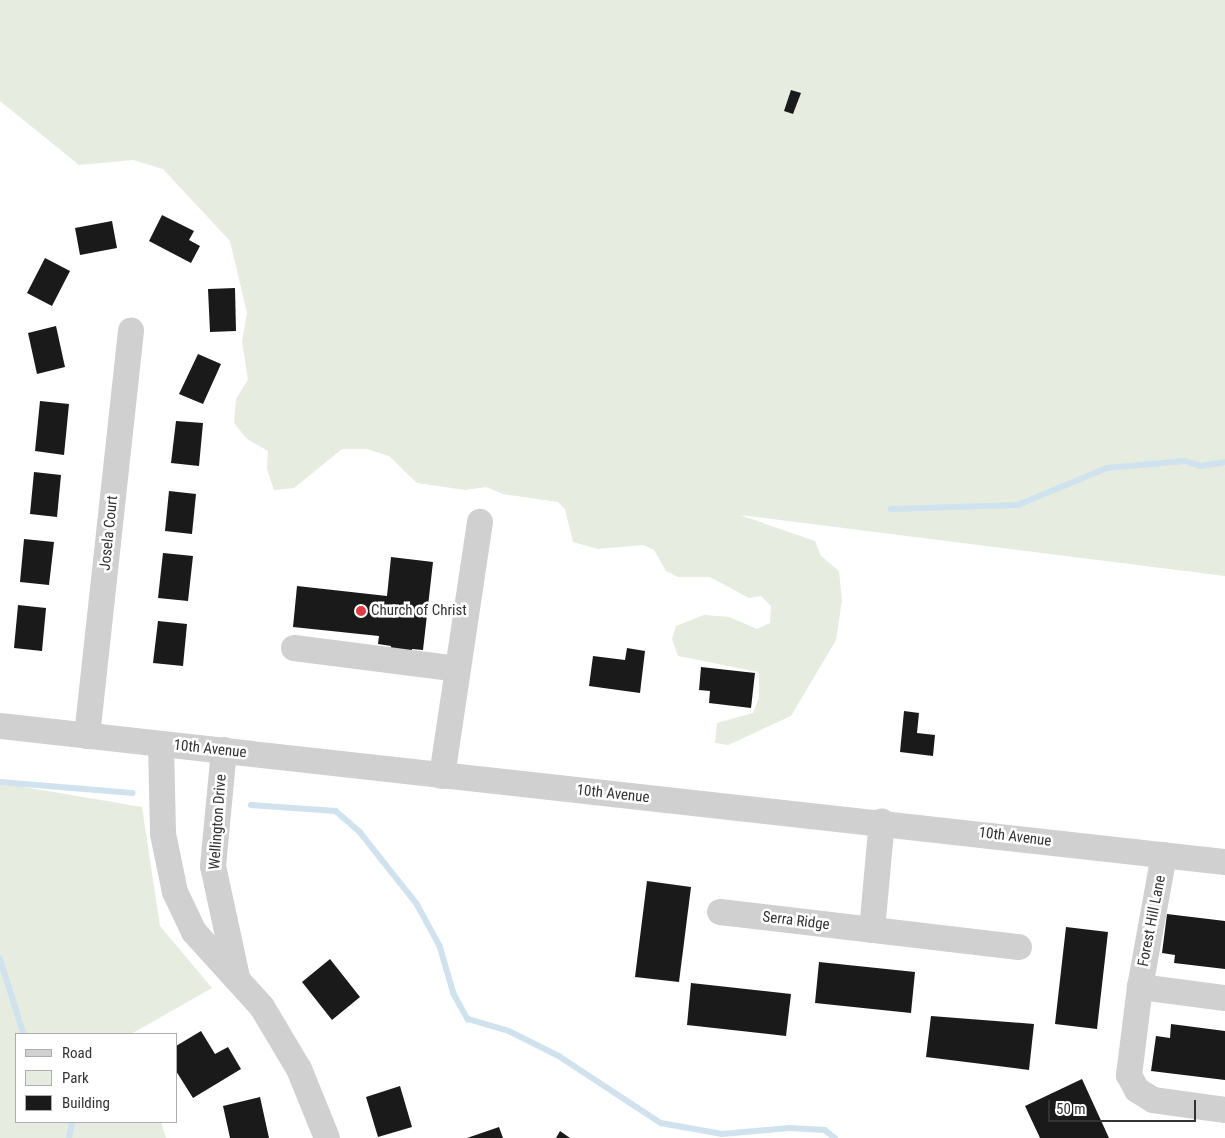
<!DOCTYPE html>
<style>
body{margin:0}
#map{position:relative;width:1225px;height:1138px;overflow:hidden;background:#fff;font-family:"Roboto Condensed",sans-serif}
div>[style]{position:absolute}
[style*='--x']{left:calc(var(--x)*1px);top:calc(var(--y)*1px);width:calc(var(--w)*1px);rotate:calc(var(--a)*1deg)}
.green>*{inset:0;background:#e6ecdf}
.stream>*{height:5.5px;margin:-2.75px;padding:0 2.75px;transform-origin:2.75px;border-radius:2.75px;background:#cfe2ee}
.building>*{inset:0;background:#1a1a1a}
.minor>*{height:26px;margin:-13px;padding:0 13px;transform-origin:13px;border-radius:13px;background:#d0d0d0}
.dots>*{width:14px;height:14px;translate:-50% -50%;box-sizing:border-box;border:2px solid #fff;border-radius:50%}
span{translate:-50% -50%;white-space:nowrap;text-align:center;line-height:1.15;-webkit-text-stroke:5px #fff;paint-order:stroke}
.street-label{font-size:15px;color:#333}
.poi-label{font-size:15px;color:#333}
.left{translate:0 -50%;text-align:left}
.legend{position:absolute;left:15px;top:1033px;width:162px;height:90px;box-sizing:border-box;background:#fff;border:1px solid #adadad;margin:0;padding:6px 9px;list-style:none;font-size:15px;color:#333}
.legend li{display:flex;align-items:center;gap:10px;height:25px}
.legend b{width:25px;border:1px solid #adadad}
.scale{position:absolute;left:1048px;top:1100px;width:148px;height:22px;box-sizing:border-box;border:2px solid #333;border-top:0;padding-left:6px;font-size:15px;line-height:18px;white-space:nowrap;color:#333;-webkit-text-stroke:4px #fff;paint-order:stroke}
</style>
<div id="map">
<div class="green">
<i style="clip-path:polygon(0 0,1225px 0,1225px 576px,740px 515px,815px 541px,821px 556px,839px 571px,842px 600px,836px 640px,791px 716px,728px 745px,715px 743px,717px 723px,753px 713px,759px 698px,759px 672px,678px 656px,672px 639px,676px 626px,704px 615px,729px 617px,757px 629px,770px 623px,771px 606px,761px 596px,749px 598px,710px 577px,678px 577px,666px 571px,654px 550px,643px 545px,598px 549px,573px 542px,565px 509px,558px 502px,503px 494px,486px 487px,465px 490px,417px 483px,389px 456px,367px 449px,342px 449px,294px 488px,274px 490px,267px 469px,268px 451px,247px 439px,234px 423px,236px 399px,248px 380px,242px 341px,247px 313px,230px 241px,163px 169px,133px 160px,79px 165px,0 101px)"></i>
<i style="clip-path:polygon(0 783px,142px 807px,160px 926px,212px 988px,131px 1034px,16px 1034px,16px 1122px,161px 1122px,166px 1138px,0 1138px)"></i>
</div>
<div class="stream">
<i style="--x:891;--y:509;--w:127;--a:-1.8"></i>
<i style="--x:1018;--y:505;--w:96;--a:-22.6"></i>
<i style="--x:1107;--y:468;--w:77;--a:-5.2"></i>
<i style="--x:1184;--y:461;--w:18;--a:16"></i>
<i style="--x:1201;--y:466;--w:24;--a:-9"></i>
<i style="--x:0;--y:782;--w:133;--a:4.7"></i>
<i style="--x:251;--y:805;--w:85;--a:4"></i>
<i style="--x:336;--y:811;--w:32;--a:41"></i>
<i style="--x:360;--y:832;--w:92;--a:51.6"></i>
<i style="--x:417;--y:904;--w:48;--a:61.3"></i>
<i style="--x:440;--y:946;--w:50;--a:73.7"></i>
<i style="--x:454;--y:994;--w:29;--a:61"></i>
<i style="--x:468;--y:1019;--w:43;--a:16.3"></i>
<i style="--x:509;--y:1031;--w:56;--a:26.6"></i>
<i style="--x:559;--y:1056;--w:122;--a:33.3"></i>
<i style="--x:661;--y:1123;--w:62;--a:10.2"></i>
<i style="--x:722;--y:1134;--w:67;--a:-5.1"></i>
<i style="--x:789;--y:1128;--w:36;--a:3"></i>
<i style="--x:825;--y:1130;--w:13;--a:39"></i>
<i style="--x:0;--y:958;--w:80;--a:72.5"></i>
<i style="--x:69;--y:1138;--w:16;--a:-79"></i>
</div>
<div class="building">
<i style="clip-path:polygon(791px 90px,801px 93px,793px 114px,784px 111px)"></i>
<i style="clip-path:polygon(162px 215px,194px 231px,189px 240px,200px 246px,191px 263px,149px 241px)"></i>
<i style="clip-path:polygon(112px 221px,117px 248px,80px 255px,75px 228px)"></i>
<i style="clip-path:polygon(45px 258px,70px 271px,52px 306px,27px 293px)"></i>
<i style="clip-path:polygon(235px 288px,236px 331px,210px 332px,208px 289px)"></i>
<i style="clip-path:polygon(56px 326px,65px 367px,37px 374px,28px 333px)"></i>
<i style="clip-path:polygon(198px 354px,221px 364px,203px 404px,179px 394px)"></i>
<i style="clip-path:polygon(40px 401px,69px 404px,64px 455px,35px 451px)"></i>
<i style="clip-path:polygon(176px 421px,203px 423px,199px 466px,171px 463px)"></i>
<i style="clip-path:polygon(34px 472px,61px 475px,57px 517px,30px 514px)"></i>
<i style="clip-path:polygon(169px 491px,196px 494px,192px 534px,165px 531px)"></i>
<i style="clip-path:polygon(24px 539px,54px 542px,49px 585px,20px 582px)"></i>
<i style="clip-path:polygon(163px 553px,193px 556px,188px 601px,158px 598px)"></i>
<i style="clip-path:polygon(391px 557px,433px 562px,423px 650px,412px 649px,411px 658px,390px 655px,391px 646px,378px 644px,379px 636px,293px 627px,297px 586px,387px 596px)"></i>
<i style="clip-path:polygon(18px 605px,46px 608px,42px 651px,14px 648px)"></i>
<i style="clip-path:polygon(158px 621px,187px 624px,183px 666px,153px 663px)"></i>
<i style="clip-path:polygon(627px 648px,645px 651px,640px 693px,589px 686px,593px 656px,625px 660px)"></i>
<i style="clip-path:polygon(701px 667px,755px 673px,751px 708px,709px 703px,710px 691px,699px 690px)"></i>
<i style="clip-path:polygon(904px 711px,919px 713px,917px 733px,935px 735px,933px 756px,900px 752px)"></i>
<i style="clip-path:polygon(647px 881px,691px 887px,679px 982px,635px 977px)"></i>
<i style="clip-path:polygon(1167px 914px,1225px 921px,1225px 969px,1174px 963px,1175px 955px,1162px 953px)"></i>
<i style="clip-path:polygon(1066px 927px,1108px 932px,1097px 1029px,1055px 1024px)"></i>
<i style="clip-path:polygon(330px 959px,360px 997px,332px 1020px,302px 982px)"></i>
<i style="clip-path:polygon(819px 962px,915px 972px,911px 1013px,815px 1003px)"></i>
<i style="clip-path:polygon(691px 983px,791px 994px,786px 1036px,687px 1025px)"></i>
<i style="clip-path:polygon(931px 1016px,1034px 1024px,1029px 1070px,926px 1057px)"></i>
<i style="clip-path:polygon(1171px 1024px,1225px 1031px,1225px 1080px,1151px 1071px,1156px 1036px,1170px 1038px)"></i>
<i style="clip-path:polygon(201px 1031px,215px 1054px,228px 1047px,241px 1069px,193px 1098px,176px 1071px,176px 1046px)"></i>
<i style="clip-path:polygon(1082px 1079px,1109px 1138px,1040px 1138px,1025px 1106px)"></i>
<i style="clip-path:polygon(400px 1086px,412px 1127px,378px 1137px,366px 1097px)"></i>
<i style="clip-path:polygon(260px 1097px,269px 1138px,230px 1138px,223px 1106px)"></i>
<i style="clip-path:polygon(499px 1127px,503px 1138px,467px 1138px)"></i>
<i style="clip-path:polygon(560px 1131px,570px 1138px,556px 1138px)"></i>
</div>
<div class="minor">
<i style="--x:294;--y:648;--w:165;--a:7.3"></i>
<i style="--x:0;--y:726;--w:1233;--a:6.34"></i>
<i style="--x:87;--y:736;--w:408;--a:-83.8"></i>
<i style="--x:161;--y:744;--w:90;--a:88.7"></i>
<i style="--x:163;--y:834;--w:59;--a:78.3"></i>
<i style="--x:175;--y:892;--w:44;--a:64.6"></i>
<i style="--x:194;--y:932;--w:101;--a:47.8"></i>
<i style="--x:262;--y:1007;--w:72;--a:59.2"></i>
<i style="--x:299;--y:1069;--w:74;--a:67.9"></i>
<i style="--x:224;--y:750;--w:117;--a:95.4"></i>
<i style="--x:213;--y:866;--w:114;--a:77.8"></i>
<i style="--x:442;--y:776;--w:257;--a:-81.5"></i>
<i style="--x:720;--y:912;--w:301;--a:6.7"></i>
<i style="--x:872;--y:930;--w:109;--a:-84.8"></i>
<i style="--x:1140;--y:987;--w:134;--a:-79.7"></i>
<i style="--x:1225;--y:998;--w:86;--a:-172.6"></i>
<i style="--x:1140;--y:987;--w:89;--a:97.1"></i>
<i style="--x:1129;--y:1075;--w:17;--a:62"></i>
<i style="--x:1137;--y:1090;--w:19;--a:32"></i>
<i style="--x:1153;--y:1100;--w:73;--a:7.9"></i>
</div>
<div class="dots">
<i style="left:361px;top:611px;background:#e63946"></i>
</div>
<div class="street-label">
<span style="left:109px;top:533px;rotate:-84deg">Josela Court</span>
<span style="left:210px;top:749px;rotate:6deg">10th Avenue</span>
<span style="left:613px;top:794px;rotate:6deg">10th Avenue</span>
<span style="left:218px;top:822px;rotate:-86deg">Wellington Drive</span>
<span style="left:1015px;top:837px;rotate:7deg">10th Avenue</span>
<span style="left:796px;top:921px;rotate:7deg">Serra Ridge</span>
<span style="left:1152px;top:921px;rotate:-79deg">Forest Hill Lane</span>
</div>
<div class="poi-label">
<span class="left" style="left:371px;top:611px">Church of Christ</span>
</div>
<ul class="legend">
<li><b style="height:6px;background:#d0d0d0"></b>Road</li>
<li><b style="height:14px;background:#e6ecdf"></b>Park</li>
<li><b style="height:14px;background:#1a1a1a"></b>Building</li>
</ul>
<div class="scale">50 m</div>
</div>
